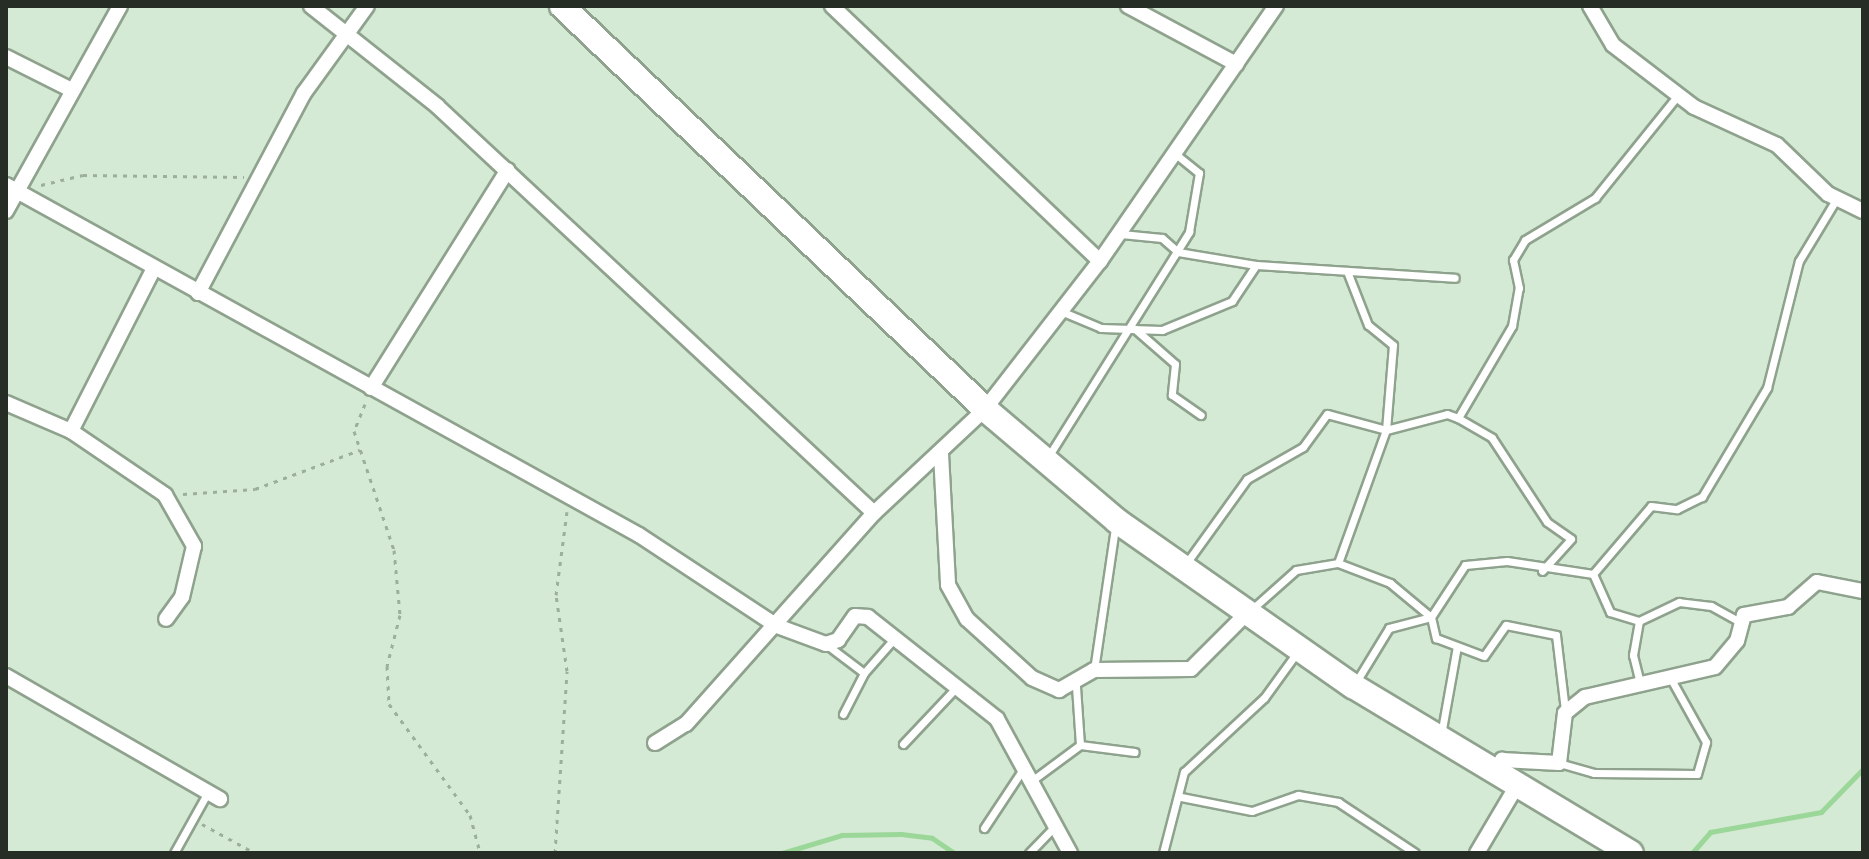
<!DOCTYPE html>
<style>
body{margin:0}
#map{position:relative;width:1869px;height:859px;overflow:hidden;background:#d5ead4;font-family:"Noto Serif",serif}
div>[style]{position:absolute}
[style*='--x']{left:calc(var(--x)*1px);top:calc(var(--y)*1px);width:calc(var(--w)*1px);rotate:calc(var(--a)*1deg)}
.stream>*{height:5px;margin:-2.5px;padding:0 2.5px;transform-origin:2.5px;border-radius:2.5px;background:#9bd798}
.path>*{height:3px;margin-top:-1.5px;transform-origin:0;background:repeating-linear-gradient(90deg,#9dae9c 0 4px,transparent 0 10px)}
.roads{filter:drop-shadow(2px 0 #8ea28d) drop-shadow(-2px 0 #8ea28d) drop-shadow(0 2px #8ea28d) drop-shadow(0 -2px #8ea28d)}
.lane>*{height:7px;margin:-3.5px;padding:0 3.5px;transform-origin:3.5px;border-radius:3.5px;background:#fff}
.street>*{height:14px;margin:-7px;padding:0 7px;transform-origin:7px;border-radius:7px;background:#fff}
.highway>*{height:24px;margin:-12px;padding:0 12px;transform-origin:12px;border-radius:12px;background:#fff}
span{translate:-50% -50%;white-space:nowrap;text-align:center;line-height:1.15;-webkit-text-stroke:6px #e2f7e1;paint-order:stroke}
.frame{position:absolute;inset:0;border:8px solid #252d24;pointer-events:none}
</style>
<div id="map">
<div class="stream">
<i style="--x:782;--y:853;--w:63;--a:-16.7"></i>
<i style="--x:842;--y:835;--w:59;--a:-1"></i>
<i style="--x:901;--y:834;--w:31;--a:7"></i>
<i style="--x:932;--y:838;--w:27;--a:34"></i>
<i style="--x:1692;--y:853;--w:28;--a:-49"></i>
<i style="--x:1710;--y:832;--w:113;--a:-10.2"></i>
<i style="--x:1821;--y:812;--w:60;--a:-45.7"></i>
</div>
<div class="path">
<i style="--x:41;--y:185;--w:43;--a:-13.4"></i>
<i style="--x:83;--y:175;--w:161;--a:0.7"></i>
<i style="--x:365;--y:404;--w:29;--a:112"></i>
<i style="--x:354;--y:431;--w:126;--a:71.4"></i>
<i style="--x:394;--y:550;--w:65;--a:84.7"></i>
<i style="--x:400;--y:615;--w:53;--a:104.3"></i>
<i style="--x:387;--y:666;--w:38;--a:87"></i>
<i style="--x:389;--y:704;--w:137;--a:53.9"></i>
<i style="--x:470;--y:815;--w:39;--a:75"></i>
<i style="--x:183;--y:494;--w:72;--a:-4"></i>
<i style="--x:255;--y:489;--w:112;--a:-20.4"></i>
<i style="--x:202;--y:824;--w:60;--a:28.7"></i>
<i style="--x:555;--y:853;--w:182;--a:-86.2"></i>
<i style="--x:567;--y:671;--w:77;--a:-98.2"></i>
<i style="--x:556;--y:595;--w:84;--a:-82.5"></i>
</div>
<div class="roads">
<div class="lane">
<i style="--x:1121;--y:234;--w:41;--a:5.6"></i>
<i style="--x:1162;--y:238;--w:21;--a:41"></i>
<i style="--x:1178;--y:252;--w:79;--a:9.5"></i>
<i style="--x:1063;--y:312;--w:41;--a:22.8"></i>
<i style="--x:1101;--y:328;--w:61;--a:1.9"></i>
<i style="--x:1162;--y:330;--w:76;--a:-22.5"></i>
<i style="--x:1232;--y:301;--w:43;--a:-56.3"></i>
<i style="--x:1256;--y:265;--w:199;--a:3.7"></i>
<i style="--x:1135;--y:329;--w:53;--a:41.2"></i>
<i style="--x:1175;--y:364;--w:31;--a:96"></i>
<i style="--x:1172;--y:395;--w:35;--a:35"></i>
<i style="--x:1458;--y:418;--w:39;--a:30"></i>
<i style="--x:1492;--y:438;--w:100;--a:56.8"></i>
<i style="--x:1547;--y:522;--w:29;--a:35"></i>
<i style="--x:1571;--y:539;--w:43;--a:132.2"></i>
<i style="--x:1048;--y:457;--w:266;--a:-57.9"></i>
<i style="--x:1189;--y:232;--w:60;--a:-80.4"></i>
<i style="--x:1199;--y:173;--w:32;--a:-141"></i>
<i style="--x:1338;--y:563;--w:141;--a:-70.2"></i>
<i style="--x:1386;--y:430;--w:85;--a:-85.3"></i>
<i style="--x:1393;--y:345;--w:32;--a:-141"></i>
<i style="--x:1368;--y:325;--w:58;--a:-111.3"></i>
<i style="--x:1185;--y:565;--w:106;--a:-54.2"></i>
<i style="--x:1247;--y:479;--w:64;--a:-29.7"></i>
<i style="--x:1303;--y:447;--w:41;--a:-54"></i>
<i style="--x:1327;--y:414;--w:61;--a:15.2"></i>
<i style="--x:1386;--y:430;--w:63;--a:-14.7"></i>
<i style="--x:1447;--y:414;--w:12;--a:20"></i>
<i style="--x:1458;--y:418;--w:107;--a:-59.6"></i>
<i style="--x:1512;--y:326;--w:39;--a:-80"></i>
<i style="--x:1519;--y:288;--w:29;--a:-102"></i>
<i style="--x:1513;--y:260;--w:23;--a:-59"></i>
<i style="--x:1525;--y:240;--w:82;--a:-31"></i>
<i style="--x:1595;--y:198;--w:132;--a:-51.1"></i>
<i style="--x:1251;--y:610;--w:60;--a:-41.6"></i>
<i style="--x:1296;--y:570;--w:43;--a:-9.5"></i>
<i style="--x:1338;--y:563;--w:56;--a:21"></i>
<i style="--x:1390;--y:583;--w:53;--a:39.7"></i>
<i style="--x:1431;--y:617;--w:22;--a:77"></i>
<i style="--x:1436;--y:638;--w:51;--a:20.6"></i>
<i style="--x:1484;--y:656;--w:38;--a:-55"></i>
<i style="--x:1506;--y:625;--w:51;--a:11.3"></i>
<i style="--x:1556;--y:635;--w:77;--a:83.2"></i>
<i style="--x:1639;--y:621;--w:35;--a:100"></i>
<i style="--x:1633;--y:655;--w:32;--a:76"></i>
<i style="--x:1740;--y:622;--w:33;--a:-151"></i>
<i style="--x:1711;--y:606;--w:32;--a:-173"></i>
<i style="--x:1679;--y:602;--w:44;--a:154.6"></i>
<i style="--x:1639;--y:621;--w:30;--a:-163"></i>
<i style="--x:1610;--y:612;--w:42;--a:-114.1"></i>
<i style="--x:1593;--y:574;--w:89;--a:-49.5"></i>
<i style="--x:1651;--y:506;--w:26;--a:7"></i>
<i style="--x:1677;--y:509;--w:28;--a:-26"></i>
<i style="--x:1702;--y:497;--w:127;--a:-59.2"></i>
<i style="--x:1767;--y:388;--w:131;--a:-75.9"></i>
<i style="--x:1799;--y:261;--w:74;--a:-58.9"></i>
<i style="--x:827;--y:645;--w:46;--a:37.1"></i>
<i style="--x:1094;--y:670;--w:144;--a:-81.6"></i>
<i style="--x:1356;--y:682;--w:63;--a:-58.6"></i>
<i style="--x:1389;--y:628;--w:43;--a:-14.7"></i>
<i style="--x:1431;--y:617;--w:62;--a:-56.8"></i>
<i style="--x:1465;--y:565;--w:42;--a:-5.4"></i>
<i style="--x:1507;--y:561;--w:87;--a:8.6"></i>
<i style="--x:843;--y:714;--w:46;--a:-62.9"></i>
<i style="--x:864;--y:673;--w:44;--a:-48.7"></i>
<i style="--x:1441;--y:735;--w:90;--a:-79.8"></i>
<i style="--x:903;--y:744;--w:73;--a:-46.7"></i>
<i style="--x:1080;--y:745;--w:55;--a:7.3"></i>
<i style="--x:1559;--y:763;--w:36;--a:16"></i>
<i style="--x:1594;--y:773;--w:103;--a:0.6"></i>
<i style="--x:1697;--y:774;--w:33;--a:-74"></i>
<i style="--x:1706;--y:742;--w:70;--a:-119.1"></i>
<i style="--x:1030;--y:782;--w:62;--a:-36.5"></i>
<i style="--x:1080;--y:745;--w:59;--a:-93.9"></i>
<i style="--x:1181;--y:797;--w:72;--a:11.2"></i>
<i style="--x:1252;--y:811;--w:49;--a:-19.2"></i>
<i style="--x:1298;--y:795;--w:41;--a:9.9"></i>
<i style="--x:1338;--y:802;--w:92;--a:33.5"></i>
<i style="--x:984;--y:828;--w:67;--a:-56.5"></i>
<i style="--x:174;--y:853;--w:70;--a:-60.9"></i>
<i style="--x:1029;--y:853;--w:36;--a:-46"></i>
<i style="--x:1163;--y:853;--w:84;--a:-75.5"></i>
<i style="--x:1184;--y:772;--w:109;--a:-42.8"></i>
<i style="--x:1264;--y:698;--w:58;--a:-54.1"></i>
</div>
<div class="street">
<i style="--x:311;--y:6;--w:161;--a:38.4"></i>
<i style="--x:437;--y:106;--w:597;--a:42.96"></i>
<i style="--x:832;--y:6;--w:370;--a:43.6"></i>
<i style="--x:1128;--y:6;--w:123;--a:28.2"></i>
<i style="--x:1590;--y:6;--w:45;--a:59.5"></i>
<i style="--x:1613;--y:45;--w:102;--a:37.4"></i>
<i style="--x:1694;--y:107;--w:91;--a:24.6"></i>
<i style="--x:1777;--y:145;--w:71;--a:43.9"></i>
<i style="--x:1828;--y:194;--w:39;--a:26"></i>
<i style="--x:6;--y:57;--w:74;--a:26.6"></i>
<i style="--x:6;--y:185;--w:723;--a:28.94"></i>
<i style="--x:639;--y:535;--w:165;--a:33.4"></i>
<i style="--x:777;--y:626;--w:52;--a:20.2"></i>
<i style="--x:826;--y:644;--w:13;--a:-18"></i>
<i style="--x:838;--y:640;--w:29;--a:-55"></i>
<i style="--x:855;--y:616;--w:13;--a:4"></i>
<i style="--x:868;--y:617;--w:164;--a:38.3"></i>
<i style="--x:997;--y:719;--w:153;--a:61.4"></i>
<i style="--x:6;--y:211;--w:235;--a:-60.9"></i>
<i style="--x:198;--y:293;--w:226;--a:-62.1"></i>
<i style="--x:304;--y:93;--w:107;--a:-54.1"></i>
<i style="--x:371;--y:388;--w:257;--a:-57.9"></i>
<i style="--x:6;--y:403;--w:71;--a:23.3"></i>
<i style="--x:71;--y:431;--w:114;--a:34.2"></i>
<i style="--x:165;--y:495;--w:59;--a:60.4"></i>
<i style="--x:194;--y:546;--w:52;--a:103.2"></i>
<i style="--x:182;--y:597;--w:27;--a:126"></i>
<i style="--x:71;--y:431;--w:181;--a:-63"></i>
<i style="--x:941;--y:454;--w:131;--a:86.9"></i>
<i style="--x:948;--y:585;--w:39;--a:61"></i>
<i style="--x:967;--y:619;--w:88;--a:42.2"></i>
<i style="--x:1032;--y:678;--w:30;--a:24"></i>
<i style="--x:1059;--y:690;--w:40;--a:-29.7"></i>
<i style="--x:1094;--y:670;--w:97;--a:-0.6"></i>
<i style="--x:1191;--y:669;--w:79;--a:-45"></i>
<i style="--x:6;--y:676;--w:247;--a:29.9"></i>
<i style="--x:655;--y:743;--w:36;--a:-32"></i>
<i style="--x:686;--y:724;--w:283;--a:-48.3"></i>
<i style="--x:874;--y:513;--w:152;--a:-43.1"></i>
<i style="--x:985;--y:409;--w:187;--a:-52.2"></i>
<i style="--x:1100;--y:261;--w:310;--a:-55.4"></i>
<i style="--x:1498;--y:775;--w:16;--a:-75"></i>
<i style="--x:1502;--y:760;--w:57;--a:3"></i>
<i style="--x:1559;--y:763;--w:50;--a:-83.2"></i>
<i style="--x:1565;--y:713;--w:26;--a:-39"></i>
<i style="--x:1585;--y:697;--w:133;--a:-13"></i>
<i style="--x:1715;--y:667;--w:34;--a:-50"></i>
<i style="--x:1737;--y:641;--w:27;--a:-75"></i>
<i style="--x:1744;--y:615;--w:45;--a:-10.3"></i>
<i style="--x:1788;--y:607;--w:38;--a:-41"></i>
<i style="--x:1817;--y:582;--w:47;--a:11.1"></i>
<i style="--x:1477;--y:853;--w:77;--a:-59.4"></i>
</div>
<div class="highway">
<i style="--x:562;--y:6;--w:584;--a:43.61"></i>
<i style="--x:985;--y:409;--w:173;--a:40.3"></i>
<i style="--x:1117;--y:521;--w:288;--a:35"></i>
<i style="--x:1353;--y:686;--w:324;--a:31"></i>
</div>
</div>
<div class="frame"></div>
</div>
